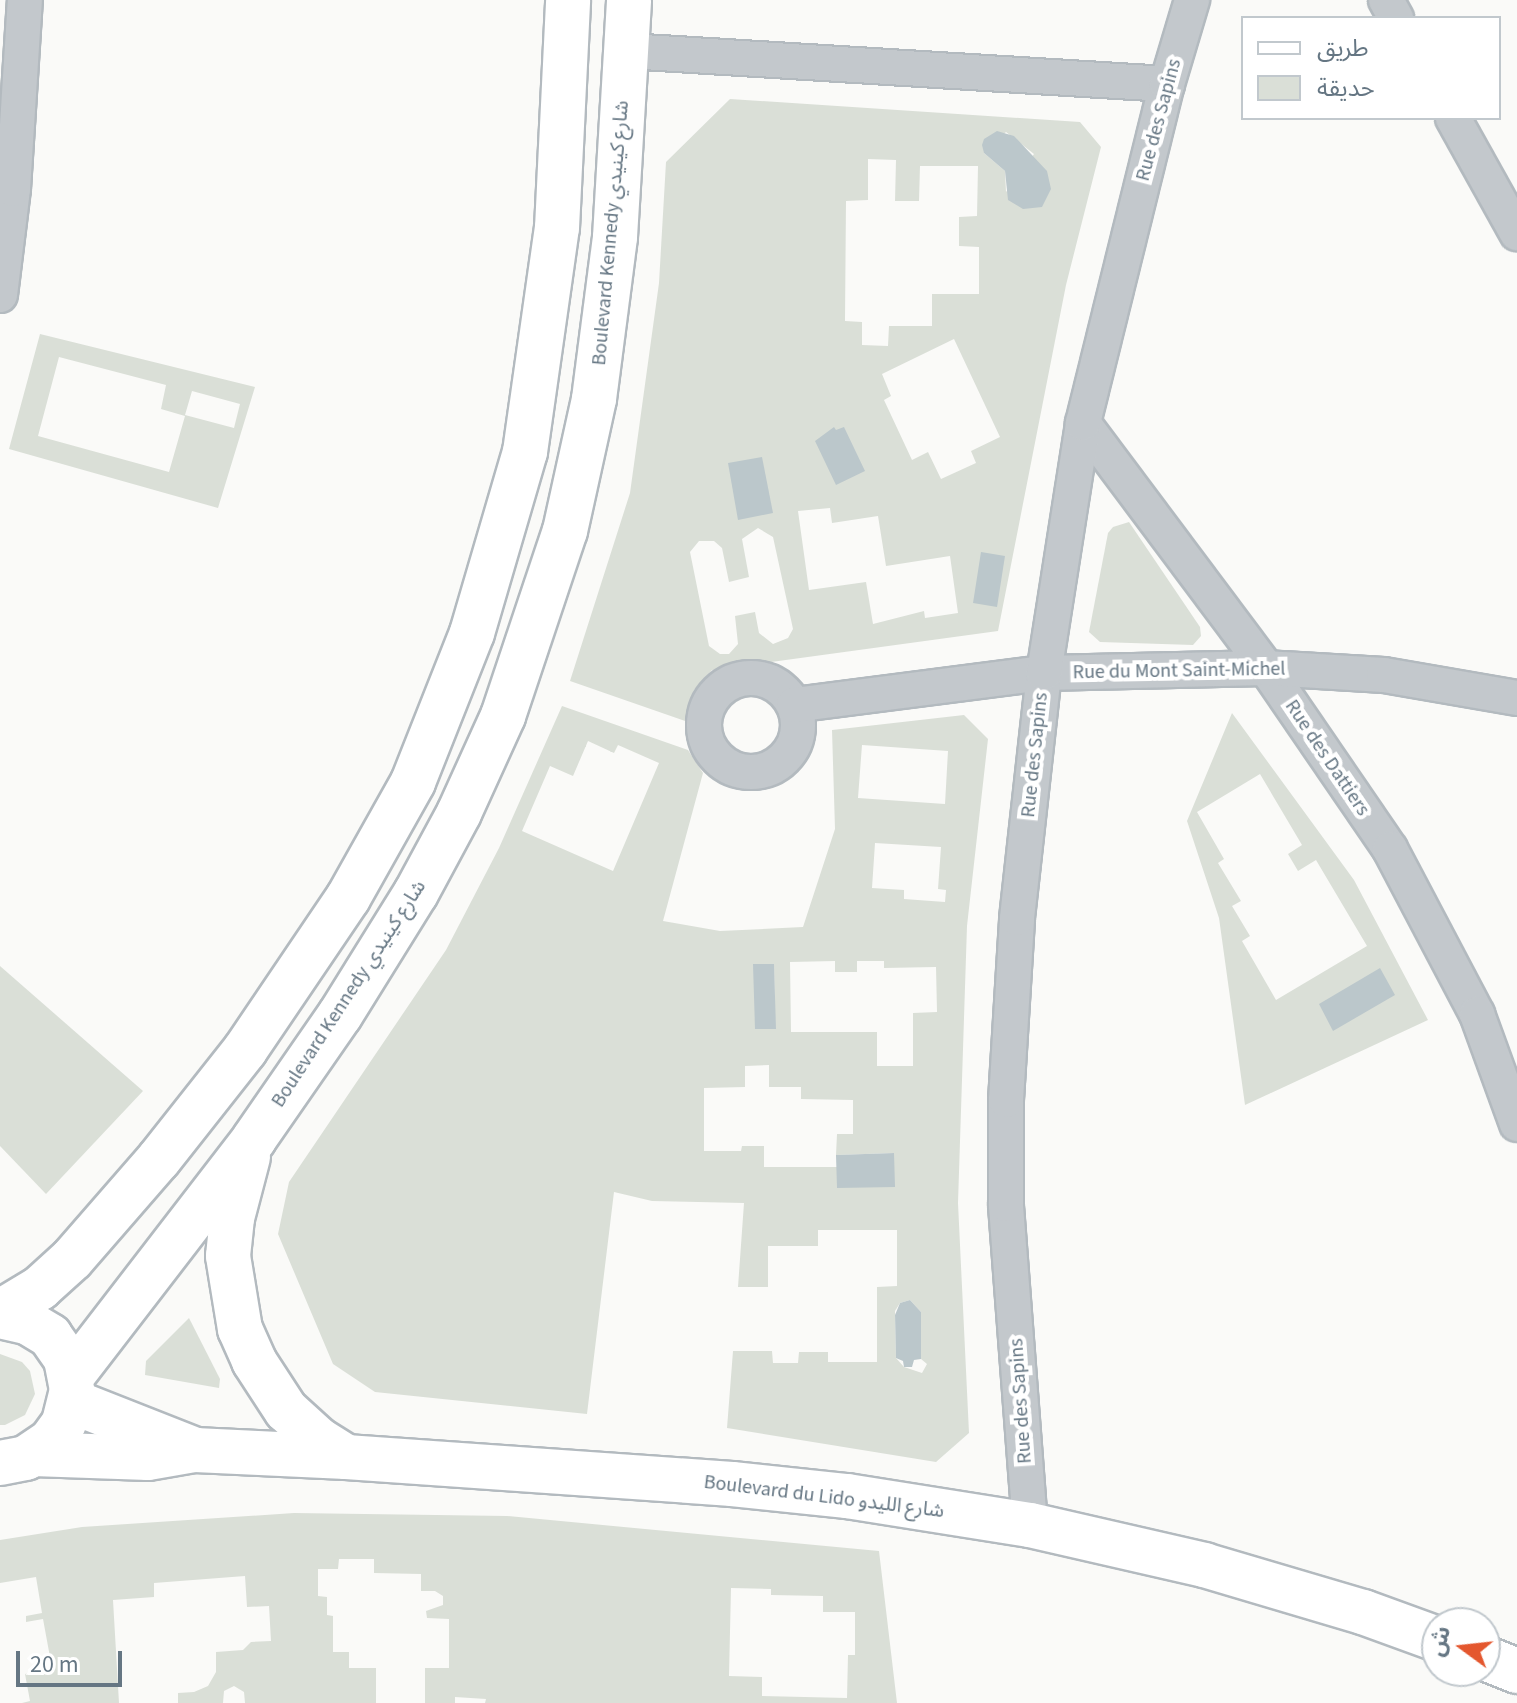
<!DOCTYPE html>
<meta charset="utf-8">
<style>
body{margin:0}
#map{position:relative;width:1517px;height:1703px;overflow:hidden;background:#fafaf8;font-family:"Source Sans 3","Noto Sans Arabic",sans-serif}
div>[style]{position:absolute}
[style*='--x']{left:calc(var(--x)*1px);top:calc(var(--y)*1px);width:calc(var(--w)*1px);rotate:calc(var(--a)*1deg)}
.green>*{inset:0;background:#dadfd7}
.water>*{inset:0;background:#bbc7cb}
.roads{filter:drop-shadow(2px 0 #b3babf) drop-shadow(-2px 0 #b3babf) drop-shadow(0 2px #b3babf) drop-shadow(0 -2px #b3babf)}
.street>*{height:34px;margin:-17px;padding:0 17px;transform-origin:17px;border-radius:17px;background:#c3c8cc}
.street>.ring{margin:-17px;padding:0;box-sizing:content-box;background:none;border:34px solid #c3c8cc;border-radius:50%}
.secondary>*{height:44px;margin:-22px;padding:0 22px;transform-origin:22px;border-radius:22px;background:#fff}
span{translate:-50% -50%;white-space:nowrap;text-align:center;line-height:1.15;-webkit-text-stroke:8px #fff;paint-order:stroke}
.street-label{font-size:20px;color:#657683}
.legend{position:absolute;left:1241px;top:16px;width:260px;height:104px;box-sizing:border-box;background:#fff;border:2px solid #c1c8cd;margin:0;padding:10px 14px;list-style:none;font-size:24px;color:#657683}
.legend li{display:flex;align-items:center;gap:16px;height:40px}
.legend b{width:40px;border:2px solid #c1c8cd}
.north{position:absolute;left:1421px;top:1607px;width:80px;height:80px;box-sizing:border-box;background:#fff;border:2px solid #c1c8cd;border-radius:50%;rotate:285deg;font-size:22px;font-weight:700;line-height:32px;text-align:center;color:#657683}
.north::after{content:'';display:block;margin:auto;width:28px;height:36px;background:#e4572e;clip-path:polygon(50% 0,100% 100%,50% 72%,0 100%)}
.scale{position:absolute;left:16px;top:1651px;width:106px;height:36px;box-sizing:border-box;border:4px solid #657683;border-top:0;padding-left:10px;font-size:24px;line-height:28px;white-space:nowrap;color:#657683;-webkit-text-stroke:6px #fff;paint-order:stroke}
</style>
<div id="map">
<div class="green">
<i style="clip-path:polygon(evenodd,730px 99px,1080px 122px,1101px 147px,1066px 285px,998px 631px,712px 670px,694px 690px,688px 722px,570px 681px,630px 493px,659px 283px,666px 162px,730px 99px,1006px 132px,1034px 154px,1006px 192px,1005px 171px,984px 153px,1006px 132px,730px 99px,868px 159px,896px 160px,895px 201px,919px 201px,920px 166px,978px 166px,977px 216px,959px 217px,959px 246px,979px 247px,979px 294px,932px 294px,932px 326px,889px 326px,888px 346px,862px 345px,862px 322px,845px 321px,846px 201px,868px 200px,868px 159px,730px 99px,954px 339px,1000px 437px,971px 451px,976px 463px,941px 479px,928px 452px,912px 460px,884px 400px,891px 396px,882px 374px,954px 339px,730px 99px,830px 508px,832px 523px,878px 516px,886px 566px,950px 556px,958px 613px,925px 618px,924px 611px,873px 624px,866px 582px,809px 590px,798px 511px,830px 508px,730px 99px,758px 528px,773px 537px,793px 629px,788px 638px,773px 644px,759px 633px,755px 612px,735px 616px,738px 644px,729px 654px,720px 654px,709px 646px,690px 552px,699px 541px,714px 541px,722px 548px,729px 582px,749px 577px,742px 539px,758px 528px)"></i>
<i style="clip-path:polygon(evenodd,40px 334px,255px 387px,218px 508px,9px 449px,40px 334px,59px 357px,166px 385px,161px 409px,185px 416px,169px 472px,38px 436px,59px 357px,40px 334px,192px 391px,240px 404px,234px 428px,185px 415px,192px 391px)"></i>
<i style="clip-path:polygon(1129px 522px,1200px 627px,1201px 636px,1193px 645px,1100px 642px,1089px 632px,1108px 533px,1113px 527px)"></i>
<i style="clip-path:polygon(evenodd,562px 706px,688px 750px,703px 773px,663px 921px,720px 931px,803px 927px,835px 829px,832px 730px,964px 715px,988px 739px,967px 926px,958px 1203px,969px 1433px,936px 1462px,727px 1428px,733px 1351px,772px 1351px,773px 1363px,798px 1363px,799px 1352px,828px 1352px,828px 1362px,877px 1362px,877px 1287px,897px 1286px,897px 1230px,818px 1230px,818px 1246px,768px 1246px,768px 1287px,738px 1287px,744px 1203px,652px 1201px,614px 1192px,587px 1414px,375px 1392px,333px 1364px,278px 1234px,289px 1182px,446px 950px,499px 848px,562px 706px,588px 741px,614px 753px,618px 745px,659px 763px,613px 871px,522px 831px,550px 766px,573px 776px,588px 741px,562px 706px,862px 745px,948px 751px,945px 804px,858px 798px,862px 745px,562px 706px,875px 843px,941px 847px,938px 889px,946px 890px,945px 902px,904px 899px,904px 890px,872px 888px,875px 843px,562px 706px,835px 961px,835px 972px,857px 972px,857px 961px,884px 961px,884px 968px,936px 967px,937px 1012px,913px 1013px,913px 1066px,877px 1066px,877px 1032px,791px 1032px,790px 962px,835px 961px,562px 706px,753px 965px,774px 965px,775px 1029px,753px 965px,562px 706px,769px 1065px,769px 1087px,801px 1087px,801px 1099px,853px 1100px,853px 1134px,837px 1134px,836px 1155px,894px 1153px,838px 1188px,837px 1167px,764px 1167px,764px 1146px,742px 1146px,741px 1151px,704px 1151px,704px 1088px,745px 1087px,745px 1066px,769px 1065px,562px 706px,910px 1300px,921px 1312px,921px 1359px,927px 1364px,922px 1373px,904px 1367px,896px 1358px,895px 1311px,900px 1303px,910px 1300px)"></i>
<i style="clip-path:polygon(evenodd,1232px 713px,1354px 880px,1428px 1020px,1245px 1105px,1219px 918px,1187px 821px,1232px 713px,1260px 774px,1302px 845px,1288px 854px,1298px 871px,1316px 860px,1367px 946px,1276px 1000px,1242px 941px,1250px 936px,1232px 906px,1241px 901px,1218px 863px,1224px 859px,1197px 812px,1260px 774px)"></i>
<i style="clip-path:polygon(0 966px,143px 1091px,46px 1194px,0 1146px)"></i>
<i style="clip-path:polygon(189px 1318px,220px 1379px,219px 1388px,145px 1375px,146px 1361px)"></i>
<i style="clip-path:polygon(0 1354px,22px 1362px,30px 1371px,35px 1394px,25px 1415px,5px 1425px,0 1425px)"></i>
<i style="clip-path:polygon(evenodd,294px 1513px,507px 1516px,879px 1551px,897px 1703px,485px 1703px,486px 1699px,455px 1697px,455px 1703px,425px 1703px,425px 1668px,449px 1668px,449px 1619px,427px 1618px,426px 1611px,443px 1605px,443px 1596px,435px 1591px,421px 1591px,421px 1574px,374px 1573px,374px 1559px,339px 1559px,338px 1569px,318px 1569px,318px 1596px,327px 1597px,327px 1615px,333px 1616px,333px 1652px,349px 1652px,349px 1668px,376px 1668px,376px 1703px,245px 1703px,244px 1692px,234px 1686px,224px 1691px,223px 1703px,178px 1703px,178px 1693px,194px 1692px,208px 1686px,216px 1672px,216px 1652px,243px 1650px,251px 1642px,271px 1641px,269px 1606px,247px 1607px,245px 1576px,154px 1583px,154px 1597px,113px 1600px,119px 1703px,22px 1703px,30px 1701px,25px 1674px,52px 1668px,43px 1619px,26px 1622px,26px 1616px,42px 1613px,36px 1577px,0 1583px,0 1540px,82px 1527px,294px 1513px,731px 1588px,771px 1589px,771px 1595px,823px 1596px,823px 1612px,855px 1612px,855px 1655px,848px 1655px,847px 1698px,762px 1696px,762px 1677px,729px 1676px,731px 1588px)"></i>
</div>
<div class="water">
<i style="clip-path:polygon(997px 131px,1014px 136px,1047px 171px,1051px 189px,1042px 207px,1023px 209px,1008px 200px,1005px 171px,984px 153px,982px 145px,984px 139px)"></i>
<i style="clip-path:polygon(834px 427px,836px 430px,844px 427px,865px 471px,836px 485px,815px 441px)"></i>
<i style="clip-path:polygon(762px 457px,773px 513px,738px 520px,728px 463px)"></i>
<i style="clip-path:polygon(981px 552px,1005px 556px,997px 607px,973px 603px)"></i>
<i style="clip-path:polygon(753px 964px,774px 964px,776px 1029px,755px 1029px)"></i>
<i style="clip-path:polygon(1380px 968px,1395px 995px,1333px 1031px,1319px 1004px)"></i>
<i style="clip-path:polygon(894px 1153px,895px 1187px,837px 1188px,836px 1155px)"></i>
<i style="clip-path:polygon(910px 1300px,921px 1312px,921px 1359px,914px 1360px,912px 1367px,904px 1367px,903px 1361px,896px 1358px,895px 1315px,900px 1303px)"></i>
</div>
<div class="roads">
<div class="street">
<i style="--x:1386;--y:0;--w:21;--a:61"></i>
<i style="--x:627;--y:51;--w:541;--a:3.5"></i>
<i style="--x:1453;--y:118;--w:132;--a:60.9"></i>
<i style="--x:0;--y:295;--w:107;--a:-83"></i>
<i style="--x:13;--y:189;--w:189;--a:-86.4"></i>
<i style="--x:1083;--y:423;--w:306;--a:53.2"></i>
<i style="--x:1266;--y:668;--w:219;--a:55.6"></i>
<i style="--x:1390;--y:849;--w:187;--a:62.2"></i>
<i style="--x:1477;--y:1014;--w:117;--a:70"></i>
<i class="ring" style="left:704px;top:678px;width:60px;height:60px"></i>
<i style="--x:794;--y:705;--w:252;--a:-7.3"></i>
<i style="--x:1044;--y:673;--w:222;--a:-1.3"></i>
<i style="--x:1266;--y:668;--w:118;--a:3.4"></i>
<i style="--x:1384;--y:675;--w:135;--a:9.8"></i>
<i style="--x:1030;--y:1525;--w:322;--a:-94.3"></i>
<i style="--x:1006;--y:1204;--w:104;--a:-90"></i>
<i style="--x:1006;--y:1100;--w:182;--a:-86.5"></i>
<i style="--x:1017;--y:918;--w:246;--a:-83.7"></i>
<i style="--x:1044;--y:673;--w:253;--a:-81.1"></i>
<i style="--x:1083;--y:423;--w:349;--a:-76.1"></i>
<i style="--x:1167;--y:84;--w:88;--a:-73.4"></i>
</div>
<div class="secondary">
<i style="--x:248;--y:1157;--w:63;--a:104.7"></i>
<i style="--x:232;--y:1218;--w:38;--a:96"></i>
<i style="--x:228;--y:1256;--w:74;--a:80.7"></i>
<i style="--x:240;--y:1329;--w:35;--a:66"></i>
<i style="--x:254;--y:1361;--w:59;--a:56.9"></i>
<i style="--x:286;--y:1410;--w:45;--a:42.3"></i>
<i style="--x:319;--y:1440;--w:32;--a:32"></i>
<i style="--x:0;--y:1312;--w:47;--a:-31"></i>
<i style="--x:40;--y:1288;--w:43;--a:-42.2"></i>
<i style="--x:72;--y:1259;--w:133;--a:-49"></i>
<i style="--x:159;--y:1159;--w:139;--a:-51.7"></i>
<i style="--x:245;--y:1050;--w:184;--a:-55.9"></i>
<i style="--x:348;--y:898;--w:133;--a:-60.7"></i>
<i style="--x:413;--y:782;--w:160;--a:-68.4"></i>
<i style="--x:472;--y:633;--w:189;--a:-73.7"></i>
<i style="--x:525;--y:452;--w:226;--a:-81.9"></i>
<i style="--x:557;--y:228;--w:228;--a:-87.2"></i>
<i style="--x:0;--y:1316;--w:28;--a:13"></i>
<i style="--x:27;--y:1322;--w:27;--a:31"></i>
<i style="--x:50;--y:1336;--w:28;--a:55"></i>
<i style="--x:66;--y:1359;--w:32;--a:79"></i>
<i style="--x:72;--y:1390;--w:34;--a:104"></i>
<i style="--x:64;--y:1423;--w:22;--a:126"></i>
<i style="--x:51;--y:1441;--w:30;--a:146"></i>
<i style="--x:26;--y:1458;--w:26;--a:169"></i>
<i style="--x:71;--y:1377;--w:300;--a:-52.4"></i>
<i style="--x:254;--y:1139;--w:151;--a:-55.3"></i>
<i style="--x:340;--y:1015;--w:144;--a:-58.1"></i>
<i style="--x:416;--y:893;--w:91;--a:-61.7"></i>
<i style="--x:459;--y:813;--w:107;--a:-65.6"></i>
<i style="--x:503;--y:716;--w:195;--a:-71.5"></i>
<i style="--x:565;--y:531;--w:135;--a:-77.6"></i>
<i style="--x:594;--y:399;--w:163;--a:-82.6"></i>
<i style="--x:615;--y:237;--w:237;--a:-86.6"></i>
<i style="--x:71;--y:1401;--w:131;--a:21.5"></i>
<i style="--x:33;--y:1454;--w:115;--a:2"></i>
<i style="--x:148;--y:1458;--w:48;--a:-9.7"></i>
<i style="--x:195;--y:1450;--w:151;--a:2.7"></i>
<i style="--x:346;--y:1457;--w:387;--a:4"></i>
<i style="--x:732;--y:1484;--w:116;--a:6"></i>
<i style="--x:847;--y:1496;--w:185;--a:9"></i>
<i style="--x:1030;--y:1525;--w:179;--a:12.9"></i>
<i style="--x:1204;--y:1565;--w:166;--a:16.5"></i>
<i style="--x:1363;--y:1612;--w:79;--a:20"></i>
<i style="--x:1485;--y:1658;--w:35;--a:22"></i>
</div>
</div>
<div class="street-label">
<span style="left:1159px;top:120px;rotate:-75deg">Rue des Sapins</span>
<span style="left:611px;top:233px;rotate:-85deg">Boulevard Kennedy شارع كينيدي</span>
<span style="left:1179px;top:671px;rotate:-1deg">Rue du Mont Saint-Michel</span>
<span style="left:1035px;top:755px;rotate:-84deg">Rue des Sapins</span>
<span style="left:1327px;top:758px;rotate:56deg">Rue des Dattiers</span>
<span style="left:349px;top:994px;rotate:-57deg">Boulevard Kennedy شارع كينيدي</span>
<span style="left:1021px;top:1401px;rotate:-94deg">Rue des Sapins</span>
<span style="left:824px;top:1497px;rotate:7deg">Boulevard du Lido شارع الليدو</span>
</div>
<ul class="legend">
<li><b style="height:10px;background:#fff"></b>طريق</li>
<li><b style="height:22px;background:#dadfd7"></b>حديقة</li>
</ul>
<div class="north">ش</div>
<div class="scale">20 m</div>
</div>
